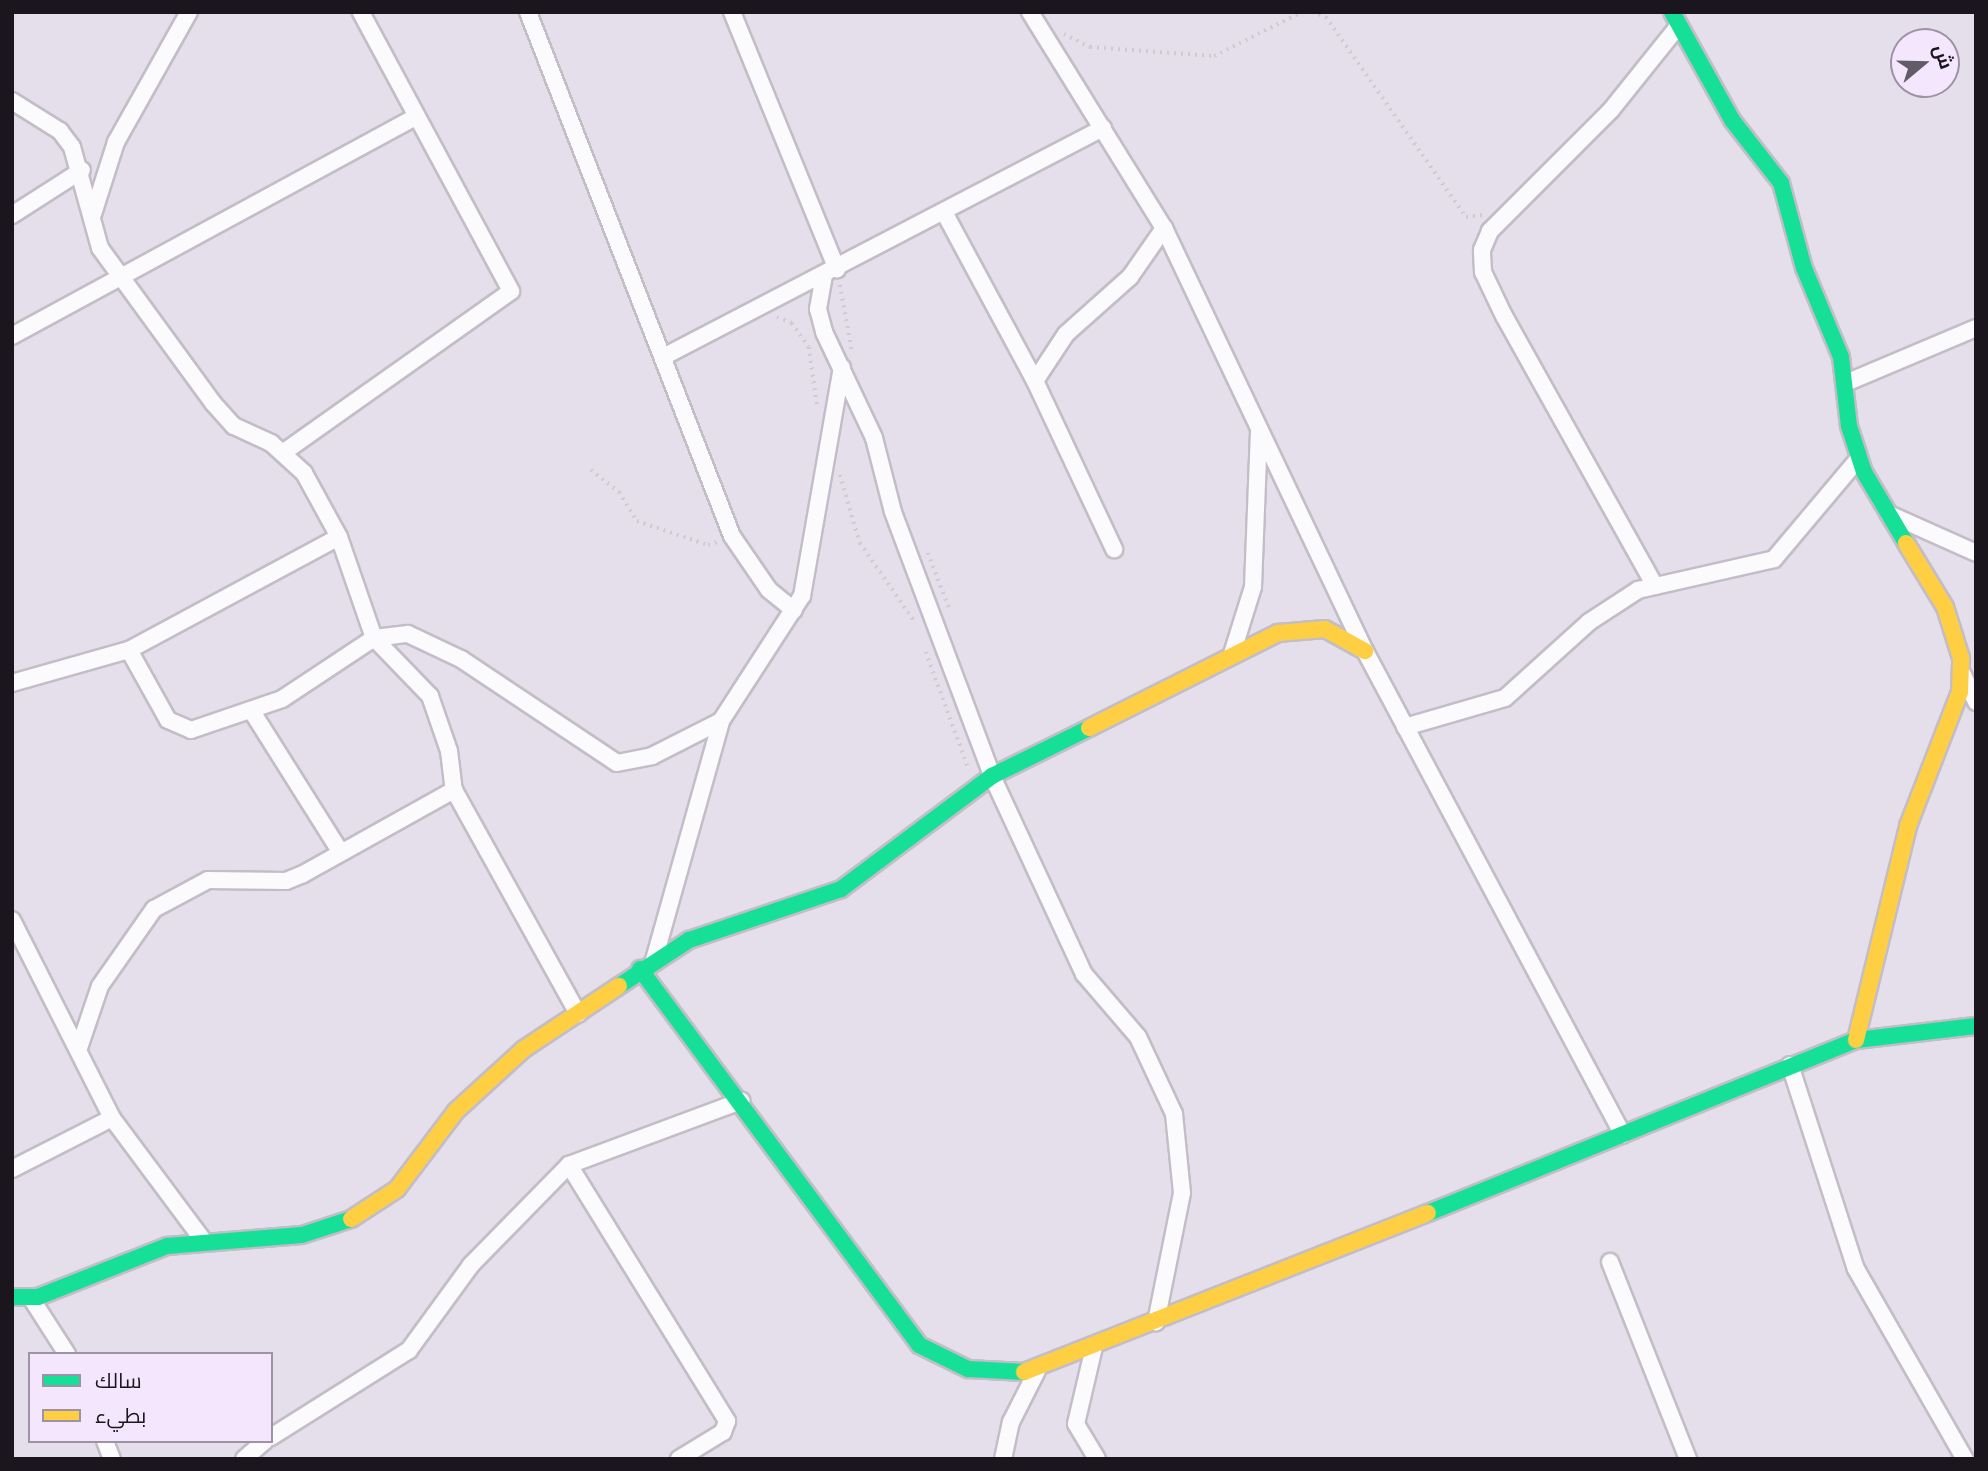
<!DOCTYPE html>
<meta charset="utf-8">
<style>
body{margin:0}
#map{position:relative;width:1988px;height:1471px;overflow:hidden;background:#e5deeb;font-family:"Libre Baskerville",Cairo,serif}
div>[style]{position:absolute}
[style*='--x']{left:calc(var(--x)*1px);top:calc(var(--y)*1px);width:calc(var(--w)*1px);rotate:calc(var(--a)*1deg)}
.path>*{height:3.5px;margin-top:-1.75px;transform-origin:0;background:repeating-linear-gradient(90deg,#cfccd1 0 2px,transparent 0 7px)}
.roads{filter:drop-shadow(2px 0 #c3bdc7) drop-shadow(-2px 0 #c3bdc7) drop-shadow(0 2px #c3bdc7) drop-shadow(0 -2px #c3bdc7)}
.street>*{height:16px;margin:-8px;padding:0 8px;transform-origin:8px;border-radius:8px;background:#fbfafc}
.fast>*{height:16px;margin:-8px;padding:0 8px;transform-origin:8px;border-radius:8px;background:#16e098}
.slow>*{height:16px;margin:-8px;padding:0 8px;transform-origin:8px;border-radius:8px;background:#ffcf43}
span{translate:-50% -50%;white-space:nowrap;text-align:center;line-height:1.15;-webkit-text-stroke:7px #f3e6fd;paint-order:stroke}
.frame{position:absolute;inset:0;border:14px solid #1b161e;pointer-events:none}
.legend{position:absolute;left:28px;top:1352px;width:245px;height:91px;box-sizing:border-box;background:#f3e6fd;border:2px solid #9d93a4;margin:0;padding:9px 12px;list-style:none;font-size:21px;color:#1b161e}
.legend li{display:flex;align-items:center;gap:14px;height:35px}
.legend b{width:35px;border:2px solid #9d93a4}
.north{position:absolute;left:1890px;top:28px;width:70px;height:70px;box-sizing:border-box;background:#f3e6fd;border:2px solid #9d93a4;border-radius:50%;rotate:71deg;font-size:19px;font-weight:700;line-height:28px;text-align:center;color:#1b161e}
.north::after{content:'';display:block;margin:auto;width:24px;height:32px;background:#625c66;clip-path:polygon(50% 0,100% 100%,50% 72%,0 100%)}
</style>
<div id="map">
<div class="path">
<i style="--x:1312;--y:12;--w:15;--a:20"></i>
<i style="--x:1326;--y:17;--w:244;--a:55"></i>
<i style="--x:1466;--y:217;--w:16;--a:-7"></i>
<i style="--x:1064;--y:34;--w:29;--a:27"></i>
<i style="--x:1090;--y:47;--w:124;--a:4.2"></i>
<i style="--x:1214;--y:56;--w:98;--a:-26.6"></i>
<i style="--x:840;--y:285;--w:66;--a:79.5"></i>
<i style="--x:777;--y:317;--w:16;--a:22"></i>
<i style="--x:792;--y:323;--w:29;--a:55"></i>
<i style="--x:809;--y:347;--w:58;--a:82"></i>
<i style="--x:591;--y:470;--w:36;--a:38"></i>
<i style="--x:619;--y:492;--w:34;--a:58"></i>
<i style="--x:637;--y:521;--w:75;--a:18.7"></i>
<i style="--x:708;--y:545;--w:9;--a:-18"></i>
<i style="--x:840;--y:475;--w:71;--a:73.6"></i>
<i style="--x:860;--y:543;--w:96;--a:55.2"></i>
<i style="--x:928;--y:553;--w:59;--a:69.1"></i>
<i style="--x:926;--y:652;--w:126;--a:70"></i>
</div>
<div class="roads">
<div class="street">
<i style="--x:528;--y:12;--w:562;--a:68.73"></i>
<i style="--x:732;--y:536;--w:65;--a:55.6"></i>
<i style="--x:769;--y:590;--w:32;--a:39"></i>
<i style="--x:732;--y:12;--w:278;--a:67.8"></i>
<i style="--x:1030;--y:12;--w:254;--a:58.2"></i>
<i style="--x:1164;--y:228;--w:468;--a:64.6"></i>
<i style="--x:1365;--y:651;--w:548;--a:61.94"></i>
<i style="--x:12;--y:101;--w:57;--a:32"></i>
<i style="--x:60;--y:131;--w:20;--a:53"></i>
<i style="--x:72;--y:147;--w:105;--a:74.5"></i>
<i style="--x:100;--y:248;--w:192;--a:53.9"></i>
<i style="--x:213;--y:403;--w:31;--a:48"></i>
<i style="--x:234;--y:426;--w:41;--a:24.7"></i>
<i style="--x:271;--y:443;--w:45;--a:42.3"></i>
<i style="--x:304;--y:473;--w:73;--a:61.3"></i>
<i style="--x:339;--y:537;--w:107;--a:70.9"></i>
<i style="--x:374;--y:638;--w:81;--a:46"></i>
<i style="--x:430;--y:696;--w:58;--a:70.9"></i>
<i style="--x:449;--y:751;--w:39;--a:83"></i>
<i style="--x:454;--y:790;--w:256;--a:61"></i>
<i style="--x:944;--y:212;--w:192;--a:61.7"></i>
<i style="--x:1035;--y:381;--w:186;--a:64.8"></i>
<i style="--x:93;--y:214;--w:76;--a:-72.3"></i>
<i style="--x:116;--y:142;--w:149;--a:-60.7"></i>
<i style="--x:12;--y:215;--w:83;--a:-32.7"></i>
<i style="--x:824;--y:275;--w:35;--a:100"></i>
<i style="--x:818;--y:309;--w:24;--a:75"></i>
<i style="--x:824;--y:332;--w:117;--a:64.7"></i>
<i style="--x:874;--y:438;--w:76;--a:75.6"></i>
<i style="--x:893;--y:512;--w:282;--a:69.4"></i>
<i style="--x:992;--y:776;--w:218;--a:65.1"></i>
<i style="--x:1084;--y:974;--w:83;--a:49.4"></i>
<i style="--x:1138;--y:1037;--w:85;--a:64.9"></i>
<i style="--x:1174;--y:1114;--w:79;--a:84.2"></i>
<i style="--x:1182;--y:1193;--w:132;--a:101.4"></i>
<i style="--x:12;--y:336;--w:460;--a:-28.5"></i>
<i style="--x:663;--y:357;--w:496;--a:-27.5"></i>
<i style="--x:1035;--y:381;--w:56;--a:-56.6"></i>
<i style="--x:1066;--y:334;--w:86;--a:-41.7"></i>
<i style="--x:1130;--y:277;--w:60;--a:-55.2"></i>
<i style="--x:1848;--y:382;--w:139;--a:-22.9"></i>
<i style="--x:284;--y:452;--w:278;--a:-35.3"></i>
<i style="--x:511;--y:291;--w:317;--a:-118.3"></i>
<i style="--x:1889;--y:514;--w:95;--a:24.1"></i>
<i style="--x:1655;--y:586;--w:309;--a:-119.2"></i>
<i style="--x:1504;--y:316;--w:49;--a:-115.5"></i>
<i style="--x:1483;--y:272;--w:22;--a:-93"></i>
<i style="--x:1482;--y:250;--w:21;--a:-67"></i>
<i style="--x:1490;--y:231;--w:171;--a:-45"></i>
<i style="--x:1611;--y:110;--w:109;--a:-51.3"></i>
<i style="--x:129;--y:650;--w:80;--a:60.9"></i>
<i style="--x:168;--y:720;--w:25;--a:23"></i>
<i style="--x:191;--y:730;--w:96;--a:-18.8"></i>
<i style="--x:282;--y:699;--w:110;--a:-33.5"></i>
<i style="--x:374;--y:638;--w:34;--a:-7"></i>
<i style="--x:408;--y:634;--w:59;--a:25.3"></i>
<i style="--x:461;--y:659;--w:187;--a:33.7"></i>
<i style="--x:617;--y:763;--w:36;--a:-11"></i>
<i style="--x:652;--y:756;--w:77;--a:-26.9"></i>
<i style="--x:1232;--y:654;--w:70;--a:-72.6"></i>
<i style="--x:1253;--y:587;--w:155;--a:-87.8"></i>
<i style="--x:1963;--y:675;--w:30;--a:64"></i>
<i style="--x:12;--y:683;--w:122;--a:-15.8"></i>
<i style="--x:129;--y:650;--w:238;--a:-28.3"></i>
<i style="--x:253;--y:713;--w:163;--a:57.8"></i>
<i style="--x:1405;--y:727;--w:104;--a:-16.2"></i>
<i style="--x:1505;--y:698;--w:113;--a:-42.1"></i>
<i style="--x:1589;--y:622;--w:59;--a:-33.1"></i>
<i style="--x:1638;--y:590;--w:139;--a:-12.8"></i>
<i style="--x:1774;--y:559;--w:132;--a:-49.9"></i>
<i style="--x:12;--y:920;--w:222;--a:63.2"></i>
<i style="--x:112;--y:1118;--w:152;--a:53.3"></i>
<i style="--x:654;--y:960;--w:248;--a:-74.3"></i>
<i style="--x:721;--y:721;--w:149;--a:-57.1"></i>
<i style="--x:802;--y:596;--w:232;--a:-80.1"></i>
<i style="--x:79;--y:1048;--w:65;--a:-71.3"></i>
<i style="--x:100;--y:986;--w:94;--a:-55"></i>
<i style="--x:154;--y:909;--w:61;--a:-28.2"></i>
<i style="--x:208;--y:880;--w:78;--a:0.7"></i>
<i style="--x:286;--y:881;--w:18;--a:-22"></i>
<i style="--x:303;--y:874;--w:173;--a:-29.1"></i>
<i style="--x:1790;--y:1065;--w:214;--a:72.1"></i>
<i style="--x:1856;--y:1269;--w:219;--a:60.2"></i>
<i style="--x:569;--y:1165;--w:301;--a:58.3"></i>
<i style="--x:727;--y:1421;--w:12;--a:110"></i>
<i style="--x:723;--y:1432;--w:52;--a:148.5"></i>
<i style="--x:12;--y:1169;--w:112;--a:-27"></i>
<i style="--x:1610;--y:1262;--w:212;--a:68.4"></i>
<i style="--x:31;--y:1298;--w:67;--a:57.3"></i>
<i style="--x:1094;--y:1347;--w:79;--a:103.2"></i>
<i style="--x:1076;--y:1424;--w:41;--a:59"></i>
<i style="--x:271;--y:1437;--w:163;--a:-32.2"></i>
<i style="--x:409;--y:1350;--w:105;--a:-53.9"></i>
<i style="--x:471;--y:1265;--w:140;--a:-45.6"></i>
<i style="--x:569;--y:1165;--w:184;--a:-20.4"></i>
<i style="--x:105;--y:1441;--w:19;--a:69"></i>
<i style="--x:244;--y:1459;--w:28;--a:-41"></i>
<i style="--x:1003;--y:1459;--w:38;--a:-78"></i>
<i style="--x:1011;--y:1422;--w:57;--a:-63"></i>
</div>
<div class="fast">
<i style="--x:1672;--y:12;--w:124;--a:60.9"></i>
<i style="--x:1732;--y:120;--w:80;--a:52.1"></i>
<i style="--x:1781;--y:183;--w:88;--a:74.9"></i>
<i style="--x:1804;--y:268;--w:96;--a:67.4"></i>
<i style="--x:1841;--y:357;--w:69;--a:83.4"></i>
<i style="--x:1849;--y:426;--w:48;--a:71.9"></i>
<i style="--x:1864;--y:472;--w:82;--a:59.4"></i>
<i style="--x:640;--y:969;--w:468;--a:53.4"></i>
<i style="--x:919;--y:1345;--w:55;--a:26.1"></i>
<i style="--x:968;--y:1369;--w:56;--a:3.1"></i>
<i style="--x:619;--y:986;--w:84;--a:-33.3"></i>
<i style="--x:689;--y:940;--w:160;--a:-18.5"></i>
<i style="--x:841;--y:889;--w:189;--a:-36.8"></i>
<i style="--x:992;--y:776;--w:108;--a:-26.3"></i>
<i style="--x:1428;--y:1213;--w:462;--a:-22"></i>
<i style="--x:1856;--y:1040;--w:121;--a:-6.7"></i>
<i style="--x:12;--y:1297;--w:26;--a:0"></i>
<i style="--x:38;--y:1297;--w:139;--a:-21.6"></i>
<i style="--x:167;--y:1246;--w:135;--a:-4.7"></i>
<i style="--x:302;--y:1235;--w:52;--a:-18.1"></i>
</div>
<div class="slow">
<i style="--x:1089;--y:728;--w:212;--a:-26.7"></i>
<i style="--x:1278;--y:633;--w:47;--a:-4.9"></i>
<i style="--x:1325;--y:629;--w:46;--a:28.8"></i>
<i style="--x:1856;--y:1040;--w:220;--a:-76.3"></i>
<i style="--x:1908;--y:826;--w:144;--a:-68.8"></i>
<i style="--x:1960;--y:692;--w:34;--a:-88"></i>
<i style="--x:1961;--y:658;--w:53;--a:-107.4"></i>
<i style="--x:1945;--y:607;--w:75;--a:-121.4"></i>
<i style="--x:351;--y:1219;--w:55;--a:-33.1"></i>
<i style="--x:397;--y:1189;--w:98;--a:-52.9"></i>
<i style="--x:456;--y:1111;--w:92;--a:-42.4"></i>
<i style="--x:524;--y:1049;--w:114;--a:-33.6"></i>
<i style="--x:1024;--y:1372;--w:434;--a:-21.5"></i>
</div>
</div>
<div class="frame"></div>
<ul class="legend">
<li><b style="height:9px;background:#16e098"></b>سالك</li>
<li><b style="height:9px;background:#ffcf43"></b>بطيء</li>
</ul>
<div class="north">ش</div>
</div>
